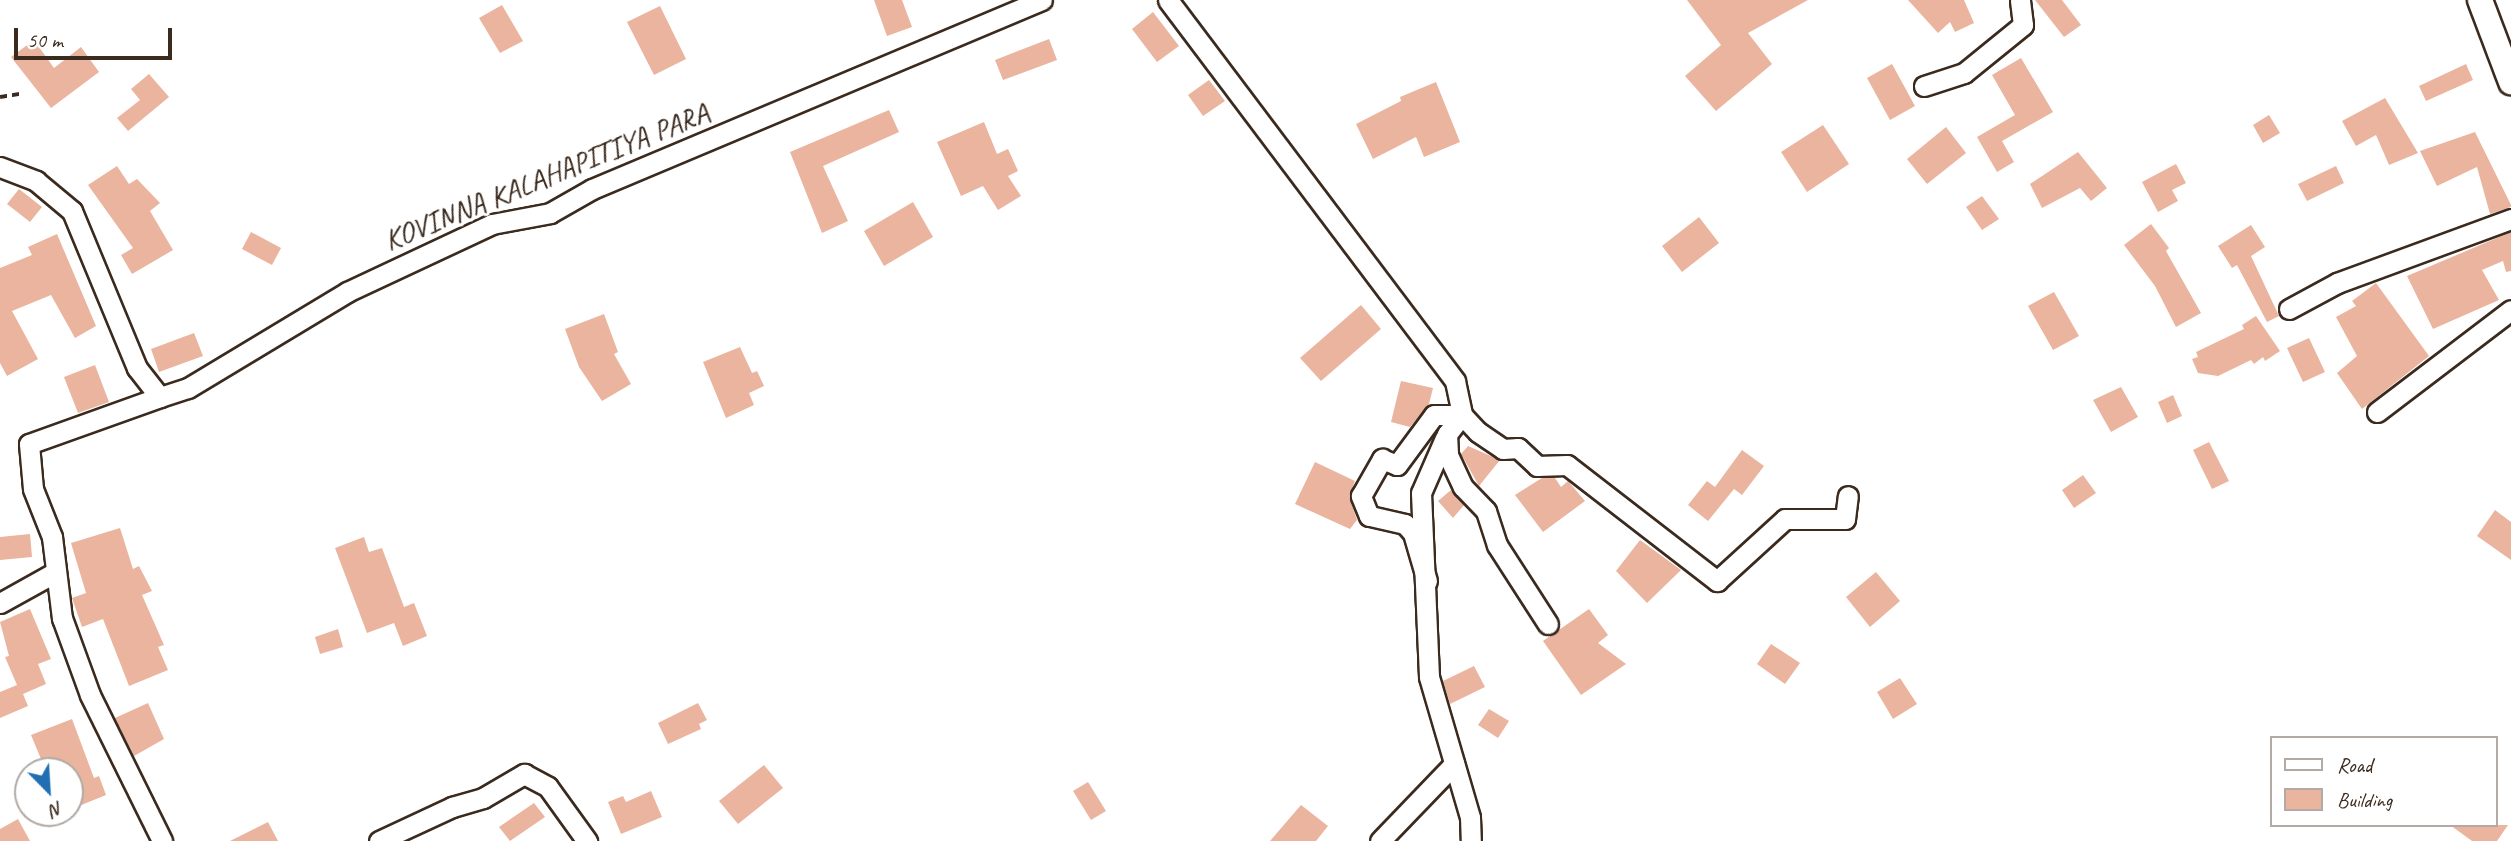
<!DOCTYPE html>
<style>
body{margin:0}
#map{position:relative;width:2511px;height:841px;overflow:hidden;background:#fff;font-family:Caveat,sans-serif}
div>[style]{position:absolute}
[style*='--x']{left:calc(var(--x)*1px);top:calc(var(--y)*1px);width:calc(var(--w)*1px);rotate:calc(var(--a)*1deg)}
.building>*{inset:0;background:#eab49e}
.path>*{height:3.5px;margin-top:-1.75px;transform-origin:0;background:repeating-linear-gradient(90deg,#3b2a1e 0 7px,transparent 0 12px)}
.roads{filter:drop-shadow(2px 0 #3b2a1e) drop-shadow(-2px 0 #3b2a1e) drop-shadow(0 2px #3b2a1e) drop-shadow(0 -2px #3b2a1e)}
.minor>*{height:19px;margin:-9.5px;padding:0 9.5px;transform-origin:9.5px;border-radius:9.5px;background:#fff}
.tertiary>*{height:24px;margin:-12px;padding:0 12px;transform-origin:12px;border-radius:12px;background:#fff}
span{translate:-50% -50%;white-space:nowrap;text-align:center;line-height:1.15;-webkit-text-stroke:6px #fff;paint-order:stroke}
.street-label{font-size:30px;color:#3b2a1e}
.legend{position:absolute;left:2270px;top:736px;width:228px;height:91px;box-sizing:border-box;background:#fff;border:2px solid #b1aaa5;margin:0;padding:9px 12px;list-style:none;font-size:21px;color:#3b2a1e}
.legend li{display:flex;align-items:center;gap:14px;height:35px}
.legend b{width:35px;border:2px solid #b1aaa5}
.north{position:absolute;left:14px;top:757px;width:70px;height:70px;box-sizing:border-box;background:#fff;border:2px solid #b1aaa5;border-radius:50%;rotate:156deg;font-size:19px;font-weight:700;line-height:28px;text-align:center;color:#3b2a1e}
.north::after{content:'';display:block;margin:auto;width:24px;height:32px;background:#1f6fb2;clip-path:polygon(50% 0,100% 100%,50% 72%,0 100%)}
.scale{position:absolute;left:14px;top:28px;width:158px;height:32px;box-sizing:border-box;border:4px solid #3b2a1e;border-top:0;padding-left:9px;font-size:21px;line-height:24px;white-space:nowrap;color:#3b2a1e;-webkit-text-stroke:5px #fff;paint-order:stroke}
</style>
<div id="map">
<div class="building">
<i style="clip-path:polygon(874px 0,902px 0,912px 27px,887px 36px)"></i>
<i style="clip-path:polygon(1687px 0,1808px 0,1748px 33px,1772px 64px,1716px 111px,1685px 76px,1721px 45px)"></i>
<i style="clip-path:polygon(1908px 0,1964px 0,1974px 23px,1955px 32px,1950px 22px,1938px 33px)"></i>
<i style="clip-path:polygon(2035px 0,2062px 0,2081px 25px,2064px 37px)"></i>
<i style="clip-path:polygon(502px 5px,523px 41px,500px 53px,479px 18px)"></i>
<i style="clip-path:polygon(660px 6px,686px 59px,654px 75px,627px 22px)"></i>
<i style="clip-path:polygon(1153px 12px,1179px 46px,1157px 62px,1132px 29px)"></i>
<i style="clip-path:polygon(1049px 39px,1057px 60px,1003px 80px,995px 60px)"></i>
<i style="clip-path:polygon(34px 40px,54px 68px,81px 47px,99px 72px,51px 108px,11px 57px)"></i>
<i style="clip-path:polygon(2021px 58px,2053px 112px,2002px 141px,2014px 162px,1997px 172px,1977px 137px,2015px 115px,1992px 75px)"></i>
<i style="clip-path:polygon(1892px 64px,1915px 106px,1890px 120px,1867px 78px)"></i>
<i style="clip-path:polygon(2466px 64px,2473px 80px,2426px 101px,2419px 86px)"></i>
<i style="clip-path:polygon(149px 74px,169px 97px,128px 131px,117px 118px,140px 100px,131px 89px)"></i>
<i style="clip-path:polygon(1209px 80px,1225px 101px,1203px 116px,1188px 95px)"></i>
<i style="clip-path:polygon(1436px 82px,1460px 142px,1424px 157px,1416px 137px,1373px 159px,1356px 124px,1401px 101px,1400px 97px)"></i>
<i style="clip-path:polygon(2385px 98px,2418px 153px,2389px 165px,2376px 135px,2356px 146px,2342px 121px)"></i>
<i style="clip-path:polygon(889px 110px,899px 132px,823px 166px,848px 221px,822px 233px,790px 152px)"></i>
<i style="clip-path:polygon(2269px 115px,2280px 133px,2263px 143px,2253px 125px)"></i>
<i style="clip-path:polygon(984px 122px,997px 154px,1008px 149px,1018px 171px,1008px 176px,1021px 196px,998px 210px,983px 186px,961px 196px,937px 142px)"></i>
<i style="clip-path:polygon(1823px 125px,1849px 164px,1807px 192px,1781px 152px)"></i>
<i style="clip-path:polygon(1946px 127px,1966px 153px,1927px 184px,1907px 159px)"></i>
<i style="clip-path:polygon(2475px 132px,2511px 205px,2511px 207px,2490px 214px,2477px 167px,2437px 186px,2420px 151px)"></i>
<i style="clip-path:polygon(2078px 152px,2107px 188px,2091px 201px,2080px 188px,2042px 208px,2030px 184px)"></i>
<i style="clip-path:polygon(2176px 164px,2186px 183px,2172px 190px,2178px 201px,2158px 212px,2142px 182px)"></i>
<i style="clip-path:polygon(117px 166px,129px 184px,137px 179px,160px 203px,150px 211px,173px 250px,132px 274px,121px 255px,133px 248px,88px 185px)"></i>
<i style="clip-path:polygon(2336px 166px,2344px 183px,2307px 201px,2298px 184px)"></i>
<i style="clip-path:polygon(19px 189px,42px 207px,30px 222px,7px 204px)"></i>
<i style="clip-path:polygon(1982px 196px,1999px 219px,1982px 230px,1966px 207px)"></i>
<i style="clip-path:polygon(913px 202px,933px 237px,884px 266px,864px 231px)"></i>
<i style="clip-path:polygon(1699px 217px,1719px 243px,1682px 272px,1662px 246px)"></i>
<i style="clip-path:polygon(2151px 224px,2169px 248px,2166px 251px,2201px 313px,2176px 327px,2155px 286px,2124px 245px)"></i>
<i style="clip-path:polygon(2251px 225px,2265px 247px,2251px 256px,2279px 316px,2267px 322px,2237px 265px,2232px 268px,2218px 246px)"></i>
<i style="clip-path:polygon(251px 232px,281px 248px,272px 265px,242px 249px)"></i>
<i style="clip-path:polygon(2511px 232px,2511px 271px,2506px 272px,2503px 261px,2482px 270px,2499px 300px,2433px 329px,2407px 276px)"></i>
<i style="clip-path:polygon(57px 234px,96px 326px,75px 338px,51px 295px,12px 311px,38px 359px,7px 376px,0 363px,0 268px,32px 255px,28px 247px)"></i>
<i style="clip-path:polygon(2376px 283px,2429px 356px,2362px 409px,2337px 373px,2357px 356px,2336px 317px,2356px 306px,2352px 301px)"></i>
<i style="clip-path:polygon(2054px 292px,2079px 336px,2053px 350px,2028px 306px)"></i>
<i style="clip-path:polygon(1361px 305px,1381px 329px,1321px 381px,1300px 358px)"></i>
<i style="clip-path:polygon(604px 314px,618px 352px,614px 354px,631px 384px,602px 401px,579px 367px,565px 329px)"></i>
<i style="clip-path:polygon(2256px 316px,2280px 351px,2265px 361px,2263px 357px,2254px 364px,2251px 360px,2218px 376px,2198px 373px,2192px 359px,2198px 357px,2196px 352px,2244px 329px,2242px 325px)"></i>
<i style="clip-path:polygon(194px 333px,203px 356px,159px 372px,151px 349px)"></i>
<i style="clip-path:polygon(2309px 338px,2325px 372px,2303px 382px,2287px 348px)"></i>
<i style="clip-path:polygon(740px 347px,752px 373px,757px 371px,764px 386px,749px 393px,754px 405px,726px 418px,703px 362px)"></i>
<i style="clip-path:polygon(95px 365px,109px 402px,78px 413px,64px 377px)"></i>
<i style="clip-path:polygon(1401px 381px,1433px 388px,1429px 404px,1410px 427px,1391px 422px)"></i>
<i style="clip-path:polygon(2121px 387px,2138px 417px,2111px 432px,2093px 400px)"></i>
<i style="clip-path:polygon(2173px 395px,2182px 416px,2167px 423px,2158px 402px)"></i>
<i style="clip-path:polygon(2209px 442px,2229px 481px,2212px 489px,2193px 450px)"></i>
<i style="clip-path:polygon(1468px 446px,1500px 460px,1479px 486px,1461px 454px)"></i>
<i style="clip-path:polygon(1742px 450px,1764px 466px,1742px 495px,1734px 489px,1708px 521px,1688px 505px,1707px 481px,1715px 487px)"></i>
<i style="clip-path:polygon(1315px 462px,1355px 481px,1349px 496px,1357px 520px,1350px 529px,1295px 504px)"></i>
<i style="clip-path:polygon(2083px 475px,2096px 493px,2074px 508px,2062px 490px)"></i>
<i style="clip-path:polygon(1542px 478px,1555px 478px,1561px 487px,1568px 481px,1585px 501px,1543px 532px,1515px 495px)"></i>
<i style="clip-path:polygon(1451px 490px,1464px 505px,1453px 518px,1438px 501px)"></i>
<i style="clip-path:polygon(2495px 510px,2511px 522px,2511px 560px,2477px 536px)"></i>
<i style="clip-path:polygon(120px 528px,133px 569px,139px 566px,152px 591px,142px 595px,164px 645px,158px 647px,168px 670px,129px 686px,103px 619px,82px 627px,72px 598px,86px 593px,71px 543px)"></i>
<i style="clip-path:polygon(30px 534px,32px 557px,0 560px,0 537px)"></i>
<i style="clip-path:polygon(364px 537px,369px 552px,382px 548px,404px 607px,414px 603px,427px 636px,403px 646px,394px 623px,367px 633px,335px 548px)"></i>
<i style="clip-path:polygon(1640px 540px,1681px 570px,1647px 603px,1616px 571px)"></i>
<i style="clip-path:polygon(1876px 572px,1900px 601px,1870px 627px,1846px 597px)"></i>
<i style="clip-path:polygon(30px 609px,51px 659px,38px 664px,46px 684px,23px 694px,28px 706px,0 718px,0 692px,17px 685px,5px 657px,9px 656px,0 622px)"></i>
<i style="clip-path:polygon(1589px 609px,1608px 635px,1598px 643px,1626px 664px,1581px 695px,1543px 641px)"></i>
<i style="clip-path:polygon(338px 629px,343px 647px,320px 654px,315px 637px)"></i>
<i style="clip-path:polygon(1771px 644px,1800px 663px,1785px 684px,1757px 664px)"></i>
<i style="clip-path:polygon(1474px 666px,1485px 687px,1450px 704px,1443px 681px)"></i>
<i style="clip-path:polygon(1900px 678px,1917px 704px,1893px 719px,1877px 692px)"></i>
<i style="clip-path:polygon(148px 703px,164px 739px,134px 756px,115px 718px)"></i>
<i style="clip-path:polygon(698px 703px,707px 720px,699px 724px,701px 729px,668px 744px,658px 723px)"></i>
<i style="clip-path:polygon(1489px 709px,1509px 721px,1498px 738px,1478px 725px)"></i>
<i style="clip-path:polygon(72px 719px,94px 778px,99px 776px,106px 795px,74px 808px,70px 771px,46px 771px,31px 735px)"></i>
<i style="clip-path:polygon(764px 765px,783px 788px,738px 824px,719px 801px)"></i>
<i style="clip-path:polygon(1088px 782px,1106px 811px,1091px 820px,1073px 791px)"></i>
<i style="clip-path:polygon(651px 791px,662px 817px,621px 834px,608px 802px,623px 796px,626px 802px)"></i>
<i style="clip-path:polygon(534px 803px,545px 817px,510px 841px,499px 827px)"></i>
<i style="clip-path:polygon(1301px 805px,1328px 826px,1316px 841px,1270px 841px)"></i>
<i style="clip-path:polygon(18px 819px,30px 841px,0 841px,0 829px)"></i>
<i style="clip-path:polygon(268px 822px,278px 841px,230px 841px)"></i>
<i style="clip-path:polygon(2450px 825px,2508px 825px,2497px 841px,2472px 841px)"></i>
</div>
<div class="path">
<i style="--x:0;--y:97;--w:20;--a:-9"></i>
</div>
<div class="roads">
<div class="minor">
<i style="--x:1168;--y:0;--w:477;--a:53"></i>
<i style="--x:1455;--y:381;--w:35;--a:78"></i>
<i style="--x:1462;--y:415;--w:23;--a:47"></i>
<i style="--x:1478;--y:432;--w:30;--a:34"></i>
<i style="--x:1503;--y:449;--w:15;--a:-4"></i>
<i style="--x:1518;--y:448;--w:26;--a:43"></i>
<i style="--x:1537;--y:466;--w:30;--a:-2"></i>
<i style="--x:1567;--y:465;--w:190;--a:37.7"></i>
<i style="--x:1717;--y:581;--w:92;--a:-42.4"></i>
<i style="--x:1785;--y:519;--w:60;--a:0"></i>
<i style="--x:1845;--y:519;--w:23;--a:-83"></i>
<i style="--x:1924;--y:86;--w:42;--a:-18"></i>
<i style="--x:1964;--y:73;--w:76;--a:-39.1"></i>
<i style="--x:2023;--y:25;--w:25;--a:-97"></i>
<i style="--x:0;--y:167;--w:39;--a:21"></i>
<i style="--x:36;--y:181;--w:47;--a:39.8"></i>
<i style="--x:72;--y:211;--w:170;--a:67.5"></i>
<i style="--x:137;--y:368;--w:37;--a:52"></i>
<i style="--x:160;--y:397;--w:29;--a:-18"></i>
<i style="--x:188;--y:388;--w:186;--a:-31.1"></i>
<i style="--x:347;--y:292;--w:160;--a:-25.1"></i>
<i style="--x:492;--y:224;--w:59;--a:-10.7"></i>
<i style="--x:550;--y:213;--w:48;--a:-29.7"></i>
<i style="--x:592;--y:189;--w:488;--a:-22.8"></i>
<i style="--x:2289;--y:309;--w:55;--a:-28.4"></i>
<i style="--x:2337;--y:283;--w:185;--a:-20.2"></i>
<i style="--x:160;--y:397;--w:139;--a:160.3"></i>
<i style="--x:29;--y:444;--w:45;--a:84.9"></i>
<i style="--x:33;--y:489;--w:52;--a:68.4"></i>
<i style="--x:52;--y:537;--w:82;--a:83"></i>
<i style="--x:62;--y:618;--w:82;--a:70"></i>
<i style="--x:90;--y:695;--w:163;--a:63.7"></i>
<i style="--x:2377;--y:412;--w:168;--a:-37.3"></i>
<i style="--x:1445;--y:438;--w:60;--a:113.6"></i>
<i style="--x:1421;--y:493;--w:184;--a:87.5"></i>
<i style="--x:1429;--y:677;--w:146;--a:73.7"></i>
<i style="--x:1470;--y:817;--w:24;--a:88"></i>
<i style="--x:1427;--y:581;--w:50;--a:-106.3"></i>
<i style="--x:1413;--y:533;--w:12;--a:-132"></i>
<i style="--x:1405;--y:524;--w:37;--a:-167"></i>
<i style="--x:1369;--y:516;--w:22;--a:-112"></i>
<i style="--x:1361;--y:496;--w:43;--a:-60.4"></i>
<i style="--x:1382;--y:459;--w:16;--a:22"></i>
<i style="--x:1397;--y:465;--w:62;--a:-53.5"></i>
<i style="--x:1434;--y:415;--w:28;--a:0"></i>
<i style="--x:1462;--y:415;--w:24;--a:128"></i>
<i style="--x:1447;--y:434;--w:21;--a:87"></i>
<i style="--x:1448;--y:455;--w:35;--a:65"></i>
<i style="--x:1463;--y:487;--w:33;--a:46"></i>
<i style="--x:1486;--y:511;--w:36;--a:72"></i>
<i style="--x:1497;--y:545;--w:94;--a:57.2"></i>
<i style="--x:0;--y:603;--w:62;--a:-29.1"></i>
<i style="--x:379;--y:841;--w:81;--a:-25"></i>
<i style="--x:452;--y:807;--w:32;--a:-16"></i>
<i style="--x:483;--y:798;--w:48;--a:-30.3"></i>
<i style="--x:524;--y:774;--w:27;--a:28"></i>
<i style="--x:548;--y:787;--w:67;--a:54.2"></i>
<i style="--x:1380;--y:841;--w:107;--a:-46.1"></i>
</div>
<div class="tertiary">
<i style="--x:2480;--y:0;--w:88;--a:69.3"></i>
</div>
</div>
<div class="street-label">
<span style="left:546px;top:176px;rotate:-22deg">KOVINNA KALAHAPITIYA PARA</span>
</div>
<ul class="legend">
<li><b style="height:9px;background:#fff"></b>Road</li>
<li><b style="height:19px;background:#eab49e"></b>Building</li>
</ul>
<div class="north">N</div>
<div class="scale">50 m</div>
</div>
